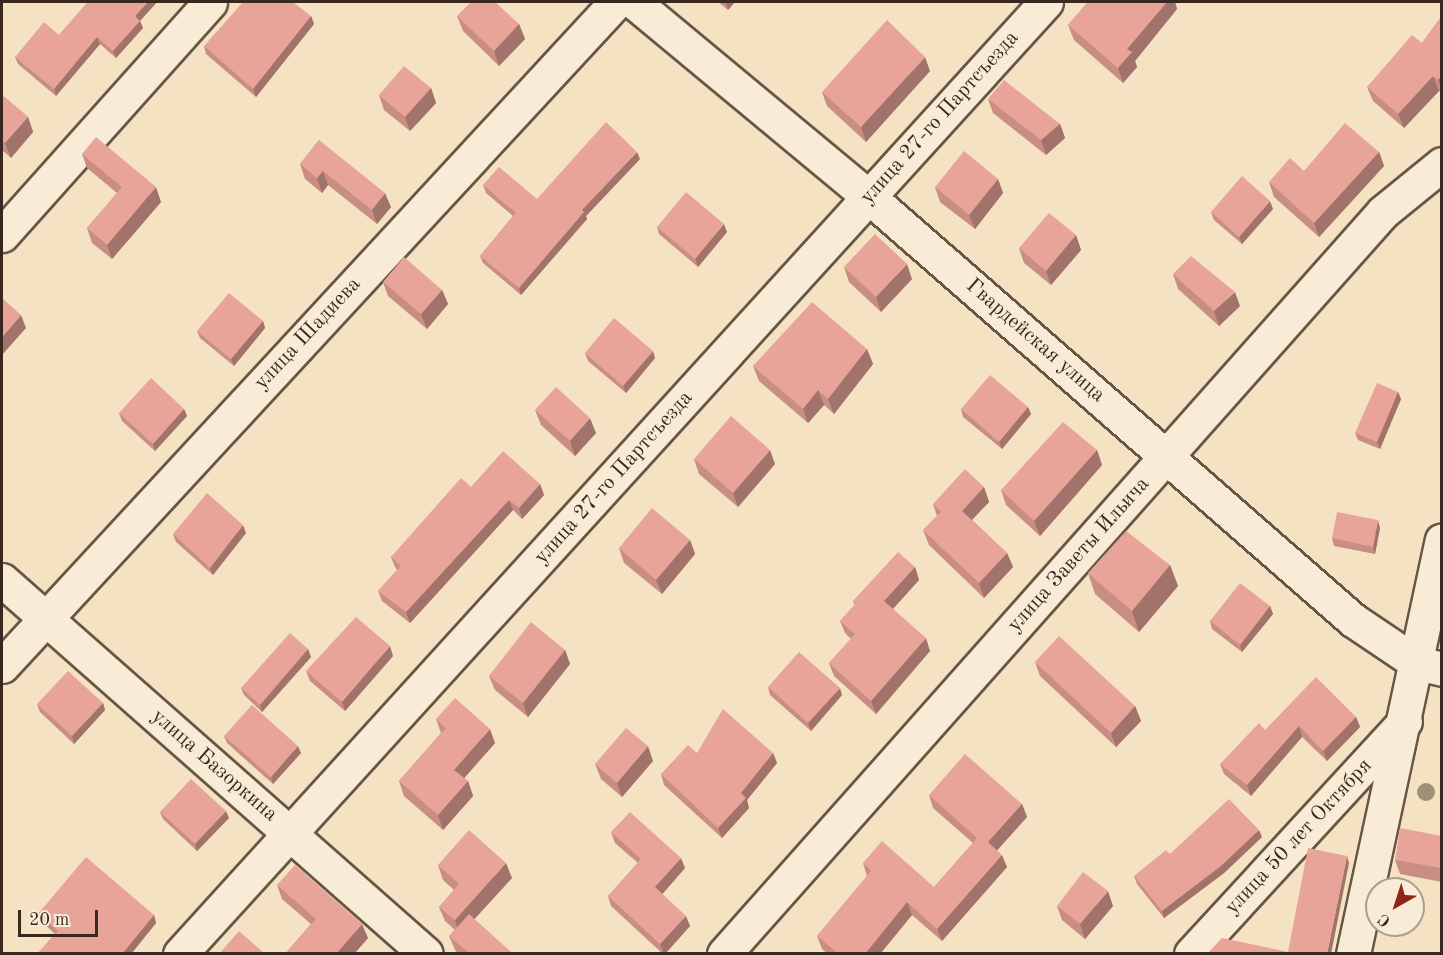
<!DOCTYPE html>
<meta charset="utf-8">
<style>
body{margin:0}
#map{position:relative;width:1443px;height:955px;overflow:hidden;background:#f5e2c2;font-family:"Old Standard TT",serif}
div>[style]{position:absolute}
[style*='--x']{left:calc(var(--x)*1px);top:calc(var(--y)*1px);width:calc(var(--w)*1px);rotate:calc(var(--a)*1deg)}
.roads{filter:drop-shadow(2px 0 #675646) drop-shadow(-2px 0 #675646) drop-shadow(0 2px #675646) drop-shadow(0 -2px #675646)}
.minor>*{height:33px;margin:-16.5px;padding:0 16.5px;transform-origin:16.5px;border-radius:16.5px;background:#f8ecd7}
.trees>*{width:18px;height:18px;margin:-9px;border-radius:50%;background:#9f9177}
.wall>*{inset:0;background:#c88d83}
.shaded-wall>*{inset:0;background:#a2736a}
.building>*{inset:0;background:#e8a498}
span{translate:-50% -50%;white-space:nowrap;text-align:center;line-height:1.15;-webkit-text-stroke:4.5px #f8ecd7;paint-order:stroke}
.street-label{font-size:21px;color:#38281d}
.frame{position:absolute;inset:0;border:3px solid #38281d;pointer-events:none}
.north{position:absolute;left:1365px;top:877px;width:60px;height:60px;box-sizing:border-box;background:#f8ecd7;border:2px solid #ab9e8d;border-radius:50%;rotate:219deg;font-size:16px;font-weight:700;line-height:24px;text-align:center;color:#38281d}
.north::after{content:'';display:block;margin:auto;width:21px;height:27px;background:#8f2418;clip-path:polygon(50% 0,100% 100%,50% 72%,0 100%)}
.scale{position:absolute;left:18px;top:910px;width:80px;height:27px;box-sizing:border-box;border:3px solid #38281d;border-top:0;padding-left:8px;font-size:18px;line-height:21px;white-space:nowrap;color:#38281d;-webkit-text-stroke:4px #f8ecd7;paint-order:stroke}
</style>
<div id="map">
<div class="roads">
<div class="minor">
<i style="--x:634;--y:2;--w:305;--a:39.7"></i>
<i style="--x:869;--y:197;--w:643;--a:41.15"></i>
<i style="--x:1353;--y:620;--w:77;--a:33.9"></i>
<i style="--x:1417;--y:663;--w:26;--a:13"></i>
<i style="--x:2;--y:235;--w:312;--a:-48.2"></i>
<i style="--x:2;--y:580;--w:565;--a:41.41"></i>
<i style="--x:2;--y:666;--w:904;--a:-47.24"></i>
<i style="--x:180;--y:954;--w:1287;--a:-47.71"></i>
<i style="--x:724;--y:954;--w:992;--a:-48.39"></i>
<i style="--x:1383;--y:212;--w:76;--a:-39.1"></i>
<i style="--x:1191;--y:954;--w:316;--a:-47.4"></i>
<i style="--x:1353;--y:954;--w:423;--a:-77.9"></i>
</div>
</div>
<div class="trees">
<i style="left:1426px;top:792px"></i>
</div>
<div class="wall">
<i style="clip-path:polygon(88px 2px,157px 2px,140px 21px,143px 28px,116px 58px,100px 44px,56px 96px,18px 64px,15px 57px,59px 35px)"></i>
<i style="clip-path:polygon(718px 2px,735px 2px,728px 10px)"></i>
<i style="clip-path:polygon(1088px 2px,1175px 2px,1177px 9px,1135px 61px,1137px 67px,1123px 83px,1074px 40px,1068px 25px)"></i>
<i style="clip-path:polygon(311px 16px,314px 24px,256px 97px,206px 54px,204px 46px)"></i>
<i style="clip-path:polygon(457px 16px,519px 24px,525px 39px,499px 66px,463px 31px)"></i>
<i style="clip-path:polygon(1441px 17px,1442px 93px,1439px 91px,1404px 128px,1373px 101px,1367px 87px,1422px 43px)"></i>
<i style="clip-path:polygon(930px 71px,866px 142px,827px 106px,822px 92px)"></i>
<i style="clip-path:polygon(431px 88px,436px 103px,410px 131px,384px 110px,379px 95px)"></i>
<i style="clip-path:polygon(2px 95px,28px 117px,33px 132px,11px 158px,2px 150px)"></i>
<i style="clip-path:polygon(988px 99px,1060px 124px,1065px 138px,1046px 155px,993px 113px)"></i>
<i style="clip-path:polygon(319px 140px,391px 207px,377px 224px,328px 185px,322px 193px,305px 179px,300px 164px)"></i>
<i style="clip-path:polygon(1379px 152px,1384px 166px,1319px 237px,1274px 197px,1269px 182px,1304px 171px)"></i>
<i style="clip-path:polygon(82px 154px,161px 202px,112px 259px,92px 243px,87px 228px,117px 193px,87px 168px)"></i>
<i style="clip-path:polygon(640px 159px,586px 216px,587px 219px,521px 295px,483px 263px,480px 256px,513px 216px,486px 193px,483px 185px,537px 199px)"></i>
<i style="clip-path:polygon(998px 179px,1003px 193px,975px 229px,940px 202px,935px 187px)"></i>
<i style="clip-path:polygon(1273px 209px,1242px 244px,1214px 220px,1211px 212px)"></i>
<i style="clip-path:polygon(657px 227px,727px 232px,698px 267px,659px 234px)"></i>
<i style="clip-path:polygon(1076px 235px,1081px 250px,1051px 285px,1024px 263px,1019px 248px)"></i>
<i style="clip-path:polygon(844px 267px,912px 279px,881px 312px,849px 282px)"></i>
<i style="clip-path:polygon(1173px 274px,1240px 306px,1219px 326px,1178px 289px)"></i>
<i style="clip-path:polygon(383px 282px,442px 290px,448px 304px,427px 329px,388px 296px)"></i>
<i style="clip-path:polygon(263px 321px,265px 328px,234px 366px,200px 338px,197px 331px)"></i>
<i style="clip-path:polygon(867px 349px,873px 364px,834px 414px,824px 405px,808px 423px,759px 381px,753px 366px)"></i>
<i style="clip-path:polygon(585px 353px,655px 358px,626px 393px,588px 361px)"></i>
<i style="clip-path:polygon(1398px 392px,1401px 399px,1380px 449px,1358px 440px,1355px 433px)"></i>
<i style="clip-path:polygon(1028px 407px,1031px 414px,1002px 449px,963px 417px,961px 409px)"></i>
<i style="clip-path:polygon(184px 409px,187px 416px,155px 451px,122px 421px,119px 413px)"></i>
<i style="clip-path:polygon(535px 410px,596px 433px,575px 456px,541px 425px)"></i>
<i style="clip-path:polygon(1097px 450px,1102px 465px,1040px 536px,1006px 505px,1001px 490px)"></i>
<i style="clip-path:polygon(694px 459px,775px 464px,738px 507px,699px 474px)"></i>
<i style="clip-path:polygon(540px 484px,544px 495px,522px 519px,513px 510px,410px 623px,382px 601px,378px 591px,397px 570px,395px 567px,391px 557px,471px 487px)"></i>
<i style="clip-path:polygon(984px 487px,989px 502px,972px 520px,1007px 553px,1013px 567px,984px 598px,929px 545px,923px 530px,937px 516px,933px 504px)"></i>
<i style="clip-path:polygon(1380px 528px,1375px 554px,1334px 546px,1332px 538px)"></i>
<i style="clip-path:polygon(246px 533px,213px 575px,176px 542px,173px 534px)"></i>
<i style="clip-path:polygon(690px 540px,695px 554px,662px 594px,624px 563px,619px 548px)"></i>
<i style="clip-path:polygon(1170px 565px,1178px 586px,1139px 632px,1095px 594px,1088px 573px)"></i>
<i style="clip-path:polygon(915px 567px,919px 580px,893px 609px,930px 651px,876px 714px,834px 676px,829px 663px,851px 639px,845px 633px,840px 621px,855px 605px,853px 601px)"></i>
<i style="clip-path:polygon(1270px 606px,1273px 614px,1242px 652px,1212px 629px,1210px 621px)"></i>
<i style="clip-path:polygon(308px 649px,311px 657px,262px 712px,244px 695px,241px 688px)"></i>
<i style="clip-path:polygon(565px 650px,570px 664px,528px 717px,495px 690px,489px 676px)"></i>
<i style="clip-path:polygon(393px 656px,345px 711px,310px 681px,306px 671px)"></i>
<i style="clip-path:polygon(1035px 662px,1135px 706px,1141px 721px,1116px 747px,1040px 676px)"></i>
<i style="clip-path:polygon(768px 687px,842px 695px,811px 731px,770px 695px)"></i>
<i style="clip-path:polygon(103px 703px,105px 710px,74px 744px,40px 712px,37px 704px)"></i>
<i style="clip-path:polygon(1356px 717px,1360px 727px,1327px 761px,1302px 737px,1251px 796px,1224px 774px,1220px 764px,1265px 730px)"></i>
<i style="clip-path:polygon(436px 719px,495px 743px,464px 778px,468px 781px,473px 796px,443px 830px,404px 796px,399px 781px,441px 733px)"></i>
<i style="clip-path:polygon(224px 736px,301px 753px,273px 784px,227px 743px)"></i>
<i style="clip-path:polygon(697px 753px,773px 753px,777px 763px,747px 800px,749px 808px,722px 838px,664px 785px,661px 774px)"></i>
<i style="clip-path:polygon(653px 761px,622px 797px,601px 779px,595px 764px)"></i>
<i style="clip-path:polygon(929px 795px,1022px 804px,1027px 817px,997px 850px,1007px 867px,942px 941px,912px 915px,880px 954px,828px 954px,822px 949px,817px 936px,867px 876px,863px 863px,934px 887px,973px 843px,933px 808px)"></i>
<i style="clip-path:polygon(160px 812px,229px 818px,197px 851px,163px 819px)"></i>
<i style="clip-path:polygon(611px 832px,685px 868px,662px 894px,690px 926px,665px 954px,663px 954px,611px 906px,608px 896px,638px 863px,615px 843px)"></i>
<i style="clip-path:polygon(1442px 836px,1442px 882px,1400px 874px,1395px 860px)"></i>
<i style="clip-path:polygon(1262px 837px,1224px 873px,1164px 918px,1137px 884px,1134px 876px,1170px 854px)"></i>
<i style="clip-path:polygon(438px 865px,512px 878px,474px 919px,513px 954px,458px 954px,455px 950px,449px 936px,455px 930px,445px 921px,439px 907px,454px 890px,443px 880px)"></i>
<i style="clip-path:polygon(277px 885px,368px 938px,354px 954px,285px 954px,311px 924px,282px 899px)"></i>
<i style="clip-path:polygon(1057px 906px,1113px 906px,1085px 939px,1062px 920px)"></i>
<i style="clip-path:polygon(38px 914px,154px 915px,156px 923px,131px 954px,37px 954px,55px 934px,41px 921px)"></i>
</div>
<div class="shaded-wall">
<i style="clip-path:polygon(148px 2px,157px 2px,140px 21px,143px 28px,116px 58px,113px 51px,135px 16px)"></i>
<i style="clip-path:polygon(727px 2px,735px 2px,728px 10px,726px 3px)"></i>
<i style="clip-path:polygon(1167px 2px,1175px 2px,1177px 9px,1135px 61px,1137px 67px,1123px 83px,1118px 68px,1127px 49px)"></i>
<i style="clip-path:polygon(311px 16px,314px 24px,256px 97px,253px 89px)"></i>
<i style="clip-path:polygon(519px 24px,525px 39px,499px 66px,494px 51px)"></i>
<i style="clip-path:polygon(97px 37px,100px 44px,56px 96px,54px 89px)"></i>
<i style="clip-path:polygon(925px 57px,930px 71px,866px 142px,861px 127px)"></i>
<i style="clip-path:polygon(1442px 75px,1442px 89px,1438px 80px)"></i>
<i style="clip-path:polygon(1433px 76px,1439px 91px,1404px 128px,1398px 114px)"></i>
<i style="clip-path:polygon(431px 88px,436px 103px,410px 131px,405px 117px)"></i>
<i style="clip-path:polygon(28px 117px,33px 132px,11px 158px,5px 143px)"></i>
<i style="clip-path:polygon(1060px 124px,1065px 138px,1046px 155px,1041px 140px)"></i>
<i style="clip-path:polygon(637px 152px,640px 159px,586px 216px,587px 219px,521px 295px,519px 288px,582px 210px)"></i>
<i style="clip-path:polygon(1379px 152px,1384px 166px,1319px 237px,1314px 223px)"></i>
<i style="clip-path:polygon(323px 171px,328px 185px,322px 193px,317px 178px)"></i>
<i style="clip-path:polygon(998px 179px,1003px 193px,975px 229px,969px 215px)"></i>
<i style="clip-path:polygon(156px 187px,161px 202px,112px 259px,107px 245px)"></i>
<i style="clip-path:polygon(385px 193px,391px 207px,377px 224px,372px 210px)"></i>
<i style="clip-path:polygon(1270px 201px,1273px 209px,1242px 244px,1239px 237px)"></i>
<i style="clip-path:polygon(724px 224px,727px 232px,698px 267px,695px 259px)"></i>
<i style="clip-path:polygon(1076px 235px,1081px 250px,1051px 285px,1046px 271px)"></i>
<i style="clip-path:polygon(907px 264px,912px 279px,881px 312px,876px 297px)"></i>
<i style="clip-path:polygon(442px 290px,448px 304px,427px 329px,421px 314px)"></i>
<i style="clip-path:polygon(1235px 292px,1240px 306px,1219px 326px,1214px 311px)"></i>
<i style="clip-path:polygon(21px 315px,26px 328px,2px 355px,2px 337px)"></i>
<i style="clip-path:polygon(263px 321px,265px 328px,234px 366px,231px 359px)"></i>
<i style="clip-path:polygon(867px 349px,873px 364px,834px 414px,828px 399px)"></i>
<i style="clip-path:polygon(653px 351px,655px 358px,626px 393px,623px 386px)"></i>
<i style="clip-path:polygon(818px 390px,824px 405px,808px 423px,803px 409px)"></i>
<i style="clip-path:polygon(1398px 392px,1401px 399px,1380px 449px,1377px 442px)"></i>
<i style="clip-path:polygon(1028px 407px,1031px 414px,1002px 449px,999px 442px)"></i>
<i style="clip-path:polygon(184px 409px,187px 416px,155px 451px,153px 444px)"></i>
<i style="clip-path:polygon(590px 418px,596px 433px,575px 456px,570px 441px)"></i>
<i style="clip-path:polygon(770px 450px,775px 464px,738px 507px,733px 493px)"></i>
<i style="clip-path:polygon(1097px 450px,1102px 465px,1040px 536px,1034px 521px)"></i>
<i style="clip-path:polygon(540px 484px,544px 495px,522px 519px,519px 508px)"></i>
<i style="clip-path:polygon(984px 487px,989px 502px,967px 525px,962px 511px)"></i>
<i style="clip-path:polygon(509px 500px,513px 510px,410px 623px,406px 612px)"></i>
<i style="clip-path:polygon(1378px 520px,1380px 528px,1375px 554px,1373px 547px)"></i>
<i style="clip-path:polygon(243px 525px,246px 533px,213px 575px,210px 568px)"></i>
<i style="clip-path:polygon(690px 540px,695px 554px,662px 594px,656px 580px)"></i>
<i style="clip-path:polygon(1007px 553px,1013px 567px,984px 598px,979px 583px)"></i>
<i style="clip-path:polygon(1170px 565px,1178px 586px,1139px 632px,1132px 611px)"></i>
<i style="clip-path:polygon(915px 567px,919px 580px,889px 613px,884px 601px)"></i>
<i style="clip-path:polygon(1270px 606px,1273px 614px,1242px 652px,1240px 645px)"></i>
<i style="clip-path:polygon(926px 638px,930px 651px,876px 714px,871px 701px)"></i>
<i style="clip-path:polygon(390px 646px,393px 656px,345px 711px,342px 702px)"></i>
<i style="clip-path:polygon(308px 649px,311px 657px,262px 712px,260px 705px)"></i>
<i style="clip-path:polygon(565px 650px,570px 664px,528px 717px,523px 703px)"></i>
<i style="clip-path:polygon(840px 688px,842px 695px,811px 731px,808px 723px)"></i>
<i style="clip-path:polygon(103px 703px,105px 710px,74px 744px,72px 736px)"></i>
<i style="clip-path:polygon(1135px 706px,1141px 721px,1116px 747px,1111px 733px)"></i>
<i style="clip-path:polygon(1356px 717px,1360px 727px,1327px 761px,1323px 751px)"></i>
<i style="clip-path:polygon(1299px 726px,1302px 737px,1251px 796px,1247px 785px)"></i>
<i style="clip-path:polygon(490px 729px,495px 743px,459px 784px,454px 770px)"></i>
<i style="clip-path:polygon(298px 746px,301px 753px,273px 784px,271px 777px)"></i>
<i style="clip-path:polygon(648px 746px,653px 761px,622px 797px,617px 783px)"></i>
<i style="clip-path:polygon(773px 753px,777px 763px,747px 800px,749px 808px,722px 838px,718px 828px,741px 793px)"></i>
<i style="clip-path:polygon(468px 781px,473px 796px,443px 830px,438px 815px)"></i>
<i style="clip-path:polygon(1022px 804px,1027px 817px,993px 855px,988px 842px)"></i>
<i style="clip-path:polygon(226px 811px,229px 818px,197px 851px,195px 844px)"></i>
<i style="clip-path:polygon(1259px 830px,1262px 837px,1224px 873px,1164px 918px,1162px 911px)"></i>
<i style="clip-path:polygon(1002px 855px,1007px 867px,942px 941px,937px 929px)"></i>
<i style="clip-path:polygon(1347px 856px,1349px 863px,1331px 954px,1327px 954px)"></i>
<i style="clip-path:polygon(681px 858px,685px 868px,659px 898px,655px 887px)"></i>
<i style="clip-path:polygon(506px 863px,512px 878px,460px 935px,455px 920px)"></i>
<i style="clip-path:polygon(1108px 891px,1113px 906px,1085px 939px,1080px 924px)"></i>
<i style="clip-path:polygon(907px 902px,912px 915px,880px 954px,865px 954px)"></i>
<i style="clip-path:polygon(154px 915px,156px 923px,131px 954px,122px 954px)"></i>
<i style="clip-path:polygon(686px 916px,690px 926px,665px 954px,664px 954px,660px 944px)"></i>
<i style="clip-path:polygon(362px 924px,368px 938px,354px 954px,336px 954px)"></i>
</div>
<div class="building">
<i style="clip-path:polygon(88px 2px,148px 2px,135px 16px,140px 21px,113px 51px,97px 37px,54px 89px,15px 57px,44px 22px,59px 35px)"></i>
<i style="clip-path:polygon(243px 2px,293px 2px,311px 16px,253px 89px,204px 46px)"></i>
<i style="clip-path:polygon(471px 2px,495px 2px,519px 24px,494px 51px,457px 16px)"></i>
<i style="clip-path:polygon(1088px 2px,1167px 2px,1127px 49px,1132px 52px,1118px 68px,1068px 25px)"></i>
<i style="clip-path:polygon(1441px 17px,1442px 75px,1438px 80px,1433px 76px,1398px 114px,1367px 87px,1412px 35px,1422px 43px)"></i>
<i style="clip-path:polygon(887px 20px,925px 57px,861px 127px,822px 92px)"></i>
<i style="clip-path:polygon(404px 66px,431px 88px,405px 117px,379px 95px)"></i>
<i style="clip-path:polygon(1004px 80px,1060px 124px,1041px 140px,988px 99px)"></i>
<i style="clip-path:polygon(2px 95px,28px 117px,5px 143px,2px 140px)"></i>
<i style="clip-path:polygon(606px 122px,637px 152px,582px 210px,584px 212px,519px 288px,480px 256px,516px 213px,483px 185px,499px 167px,537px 199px)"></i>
<i style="clip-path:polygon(1345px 123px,1379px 152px,1314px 223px,1269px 182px,1290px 158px,1304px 171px)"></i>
<i style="clip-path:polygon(96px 137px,156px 187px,107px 245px,87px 228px,122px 187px,82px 154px)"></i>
<i style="clip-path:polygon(319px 140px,385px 193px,372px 210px,323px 171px,317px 178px,300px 164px)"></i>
<i style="clip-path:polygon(964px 151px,998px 179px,969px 215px,935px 187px)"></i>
<i style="clip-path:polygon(1242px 176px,1270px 201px,1239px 237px,1211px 212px)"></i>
<i style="clip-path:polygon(686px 192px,724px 224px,695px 259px,657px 227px)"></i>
<i style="clip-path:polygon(1049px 213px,1076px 235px,1046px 271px,1019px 248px)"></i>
<i style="clip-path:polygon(875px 234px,907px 264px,876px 297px,844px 267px)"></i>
<i style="clip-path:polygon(1191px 256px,1235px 292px,1214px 311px,1173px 274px)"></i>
<i style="clip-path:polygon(404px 257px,442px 290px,421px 314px,383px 282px)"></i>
<i style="clip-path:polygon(229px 293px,263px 321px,231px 359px,197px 331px)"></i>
<i style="clip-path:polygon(2px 298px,21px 315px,2px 337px)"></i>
<i style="clip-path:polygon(812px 302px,867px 349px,828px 399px,818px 390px,803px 409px,753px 366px)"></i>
<i style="clip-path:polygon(614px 318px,653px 351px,623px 386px,585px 353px)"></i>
<i style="clip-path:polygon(990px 375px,1028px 407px,999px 442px,961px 409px)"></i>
<i style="clip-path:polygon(151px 378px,184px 409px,153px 444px,119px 413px)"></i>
<i style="clip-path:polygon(1377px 383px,1398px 392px,1377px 442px,1355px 433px)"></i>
<i style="clip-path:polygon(556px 387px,590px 418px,570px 441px,535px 410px)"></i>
<i style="clip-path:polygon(731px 416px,770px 450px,733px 493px,694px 459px)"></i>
<i style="clip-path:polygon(1063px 422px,1097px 450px,1034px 521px,1001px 490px)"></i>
<i style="clip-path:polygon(503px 451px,540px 484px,519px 508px,509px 500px,406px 612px,378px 591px,401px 566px,391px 557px,461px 478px,471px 487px)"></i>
<i style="clip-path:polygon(965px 469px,984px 487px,962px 511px,1007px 553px,979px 583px,923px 530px,941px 512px,933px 504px)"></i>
<i style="clip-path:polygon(207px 493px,243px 525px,210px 568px,173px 534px)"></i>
<i style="clip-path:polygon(652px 508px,690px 540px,656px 580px,619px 548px)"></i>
<i style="clip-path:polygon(1337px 512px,1378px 520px,1373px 547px,1332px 538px)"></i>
<i style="clip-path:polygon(1126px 531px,1170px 565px,1132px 611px,1088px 573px)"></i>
<i style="clip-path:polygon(898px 552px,915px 567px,884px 601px,926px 638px,871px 701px,829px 663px,855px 634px,840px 621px,856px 603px,853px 601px)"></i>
<i style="clip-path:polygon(1240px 583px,1270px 606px,1240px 645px,1210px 621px)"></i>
<i style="clip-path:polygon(356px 617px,390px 646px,342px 702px,306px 671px)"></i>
<i style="clip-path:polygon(531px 622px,565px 650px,523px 703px,489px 676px)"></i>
<i style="clip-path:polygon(290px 633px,308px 649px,260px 705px,241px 688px)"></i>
<i style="clip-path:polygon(1059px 636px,1135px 706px,1111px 733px,1035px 662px)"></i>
<i style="clip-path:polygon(799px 652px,840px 688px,808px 723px,768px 687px)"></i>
<i style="clip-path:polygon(68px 671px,103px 703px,72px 736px,37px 704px)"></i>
<i style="clip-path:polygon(1316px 677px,1356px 717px,1323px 751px,1299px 726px,1247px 785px,1220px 764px,1259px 723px,1265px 730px)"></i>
<i style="clip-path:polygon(455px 698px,490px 729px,454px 770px,468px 781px,438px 815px,399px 781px,446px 728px,436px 719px)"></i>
<i style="clip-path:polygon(252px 705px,298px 746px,271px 777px,224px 736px)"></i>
<i style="clip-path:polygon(723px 709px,773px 753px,741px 793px,746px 798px,718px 828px,661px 774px,688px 745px,697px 753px)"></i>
<i style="clip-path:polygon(626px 728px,648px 746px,617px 783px,595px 764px)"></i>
<i style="clip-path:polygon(965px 754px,1022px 804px,988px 842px,1002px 855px,937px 929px,907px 902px,865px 954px,839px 954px,817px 936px,871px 871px,863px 863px,882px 841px,934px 887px,977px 838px,929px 795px)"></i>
<i style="clip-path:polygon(191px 779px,226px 811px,195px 844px,160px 812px)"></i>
<i style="clip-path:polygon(1229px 799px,1259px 830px,1221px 866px,1162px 911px,1134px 876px,1166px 850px,1170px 854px)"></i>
<i style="clip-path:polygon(630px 812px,681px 858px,655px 887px,686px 916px,660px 944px,608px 896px,641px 859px,611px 832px)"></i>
<i style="clip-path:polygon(1400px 828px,1442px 836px,1442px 868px,1395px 860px)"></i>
<i style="clip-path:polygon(469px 830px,506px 863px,455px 920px,439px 907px,459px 884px,438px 865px)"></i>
<i style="clip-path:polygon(1308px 848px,1347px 856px,1327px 954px,1207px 954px,1222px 938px,1288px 952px)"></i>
<i style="clip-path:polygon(86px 857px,154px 915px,122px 954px,37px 954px,58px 931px,38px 914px)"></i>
<i style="clip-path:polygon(295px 865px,362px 924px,336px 954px,285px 954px,316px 919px,277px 885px)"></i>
<i style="clip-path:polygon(1083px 872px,1108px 891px,1080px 924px,1057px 906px)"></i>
<i style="clip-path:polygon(469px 914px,513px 954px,470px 954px,449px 936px)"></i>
<i style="clip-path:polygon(239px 931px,265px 954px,219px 954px)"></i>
</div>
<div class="street-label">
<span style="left:940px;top:118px;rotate:-48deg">улица 27-го Партсъезда</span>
<span style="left:308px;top:334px;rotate:-47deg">улица Шадиева</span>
<span style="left:1035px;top:341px;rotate:41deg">Гвардейская улица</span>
<span style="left:614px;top:478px;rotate:-48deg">улица 27-го Партсъезда</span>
<span style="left:1079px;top:555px;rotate:-48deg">улица Заветы Ильича</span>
<span style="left:214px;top:766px;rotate:41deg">улица Базоркина</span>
<span style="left:1299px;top:837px;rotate:-47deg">улица 50 лет Октября</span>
</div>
<div class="frame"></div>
<div class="north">С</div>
<div class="scale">20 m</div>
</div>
